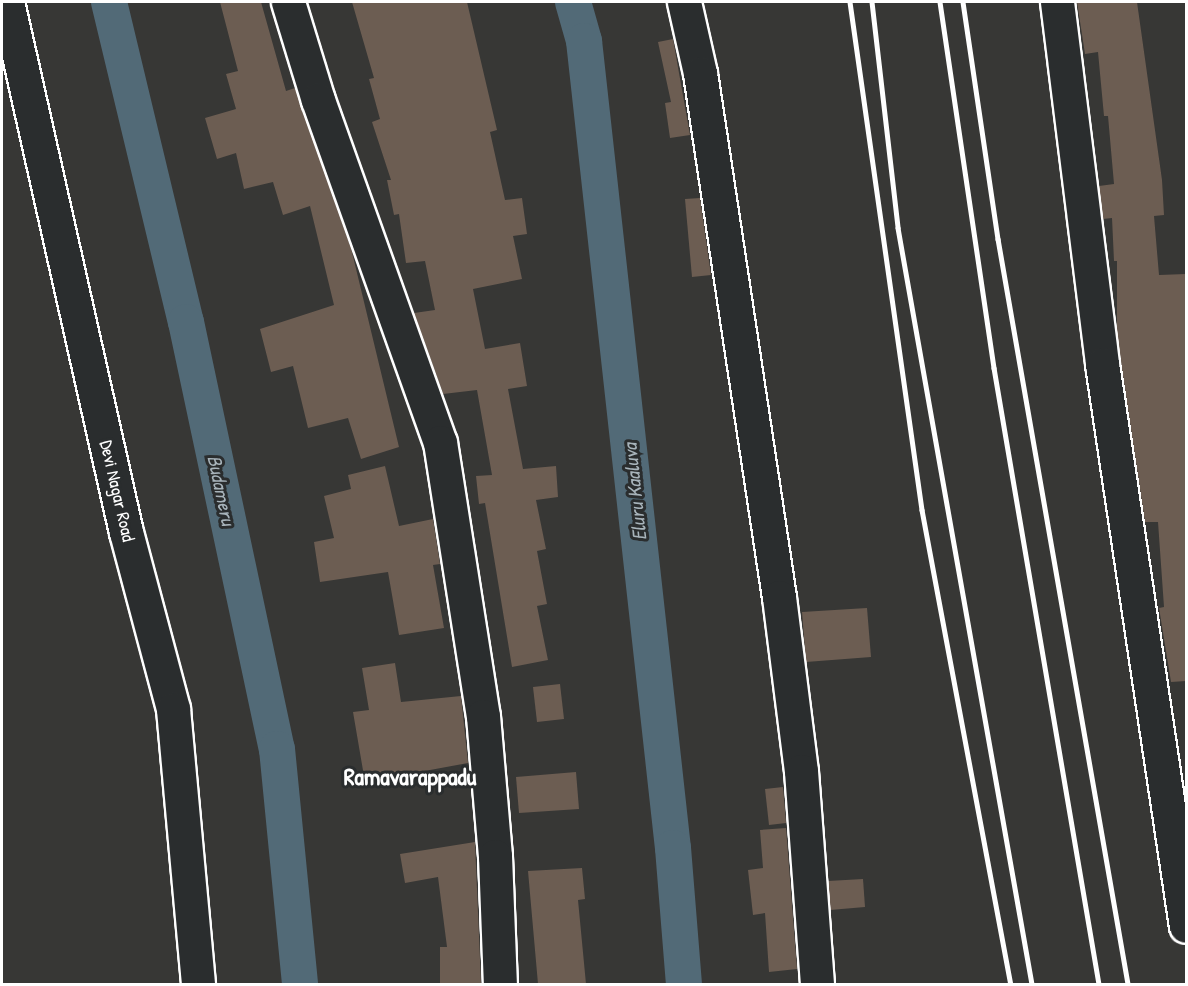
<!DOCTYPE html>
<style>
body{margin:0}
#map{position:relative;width:1188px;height:986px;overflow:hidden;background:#373735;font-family:"Patrick Hand",sans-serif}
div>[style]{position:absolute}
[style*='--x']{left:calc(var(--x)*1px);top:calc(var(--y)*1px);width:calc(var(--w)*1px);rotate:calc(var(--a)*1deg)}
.canal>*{height:36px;margin:-18px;padding:0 18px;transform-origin:18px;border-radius:18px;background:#526a77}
.building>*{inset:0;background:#6c5d52}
.roads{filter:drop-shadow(2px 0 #fff) drop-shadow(-2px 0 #fff) drop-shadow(0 2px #fff) drop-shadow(0 -2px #fff)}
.minor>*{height:33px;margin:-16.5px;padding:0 16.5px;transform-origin:16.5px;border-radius:16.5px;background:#2a2d2e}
.rail>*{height:4.5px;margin:-2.25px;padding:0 2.25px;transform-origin:2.25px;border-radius:2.25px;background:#fff}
span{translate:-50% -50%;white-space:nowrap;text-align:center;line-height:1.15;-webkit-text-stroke:6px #2a2d2e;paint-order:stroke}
.street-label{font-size:18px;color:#fff}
.water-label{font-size:20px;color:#a8b4bb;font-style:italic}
.district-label{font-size:24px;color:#fff;font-weight:700}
.frame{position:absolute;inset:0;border:3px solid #fff;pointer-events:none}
</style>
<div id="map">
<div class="canal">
<i style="--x:109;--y:2;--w:329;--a:76.5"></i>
<i style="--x:186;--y:322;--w:437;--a:78"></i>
<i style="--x:277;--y:749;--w:236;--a:84.4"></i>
<i style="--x:573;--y:2;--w:41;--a:74.2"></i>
<i style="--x:584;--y:41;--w:812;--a:83.71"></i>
<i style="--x:673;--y:848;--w:136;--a:85.4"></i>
</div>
<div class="building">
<i style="clip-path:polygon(220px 2px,261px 2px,286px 91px,295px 88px,351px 248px,399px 447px,361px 459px,348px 418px,308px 428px,293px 366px,271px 372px,260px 329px,334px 305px,310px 206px,283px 215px,273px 182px,244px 189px,236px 153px,217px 159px,205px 118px,236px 109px,226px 74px,238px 71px)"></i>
<i style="clip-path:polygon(352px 2px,467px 2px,497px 130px,490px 132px,505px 200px,522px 198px,527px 234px,513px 236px,522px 279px,473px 289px,485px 349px,520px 343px,527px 386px,508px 389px,523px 469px,556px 466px,558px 497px,536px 500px,546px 549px,537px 551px,547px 604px,537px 606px,548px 660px,512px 667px,485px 503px,479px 504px,476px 476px,492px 475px,477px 390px,443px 394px,414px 313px,435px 310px,425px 261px,406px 263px,399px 214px,394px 215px,387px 180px,391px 180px,372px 122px,380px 119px,369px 79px,374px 78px)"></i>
<i style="clip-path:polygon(1077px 2px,1137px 2px,1162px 180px,1164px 215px,1154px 216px,1159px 275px,1186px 274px,1186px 681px,1171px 682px,1159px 608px,1164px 607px,1158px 522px,1145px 522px,1117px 336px,1117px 261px,1114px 261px,1112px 218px,1103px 219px,1099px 186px,1114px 184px,1108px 116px,1104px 116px,1098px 52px,1085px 54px)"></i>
<i style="clip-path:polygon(673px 39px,690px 135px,670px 138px,665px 103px,671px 102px,658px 42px)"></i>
<i style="clip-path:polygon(700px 198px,711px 275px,692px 277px,685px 199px)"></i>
<i style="clip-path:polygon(385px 466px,399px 526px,433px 519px,440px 564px,433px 565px,444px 628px,399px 635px,388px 572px,320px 582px,314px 542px,334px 538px,324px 496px,351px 489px,348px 475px)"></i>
<i style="clip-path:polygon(867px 608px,871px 657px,806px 662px,802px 612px)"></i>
<i style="clip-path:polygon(395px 663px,401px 702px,461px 696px,468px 763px,365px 782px,353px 712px,369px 710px,362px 668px)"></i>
<i style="clip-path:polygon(560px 684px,564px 719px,537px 722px,533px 687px)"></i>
<i style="clip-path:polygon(576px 772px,579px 809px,519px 813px,516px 777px)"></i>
<i style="clip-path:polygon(783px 787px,786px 823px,769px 825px,765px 789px)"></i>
<i style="clip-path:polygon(786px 828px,797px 969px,769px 972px,765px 913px,753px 915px,748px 870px,763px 868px,760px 830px)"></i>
<i style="clip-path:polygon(475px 842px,481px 983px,440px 984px,440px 947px,447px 947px,438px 877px,405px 883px,400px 854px)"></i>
<i style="clip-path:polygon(582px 868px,585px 899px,578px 900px,586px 984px,538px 984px,528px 871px)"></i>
<i style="clip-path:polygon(863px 879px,865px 907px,830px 910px,828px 881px)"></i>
</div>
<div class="roads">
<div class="minor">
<i style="--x:7;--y:2;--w:543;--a:77.35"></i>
<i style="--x:126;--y:532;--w:183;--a:75.1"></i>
<i style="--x:173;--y:709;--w:276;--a:84.8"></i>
<i style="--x:288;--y:2;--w:102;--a:73"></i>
<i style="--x:318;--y:100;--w:363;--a:70.4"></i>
<i style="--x:440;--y:442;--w:277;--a:81.1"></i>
<i style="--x:483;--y:716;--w:141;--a:85.1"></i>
<i style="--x:495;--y:856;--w:128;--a:87.8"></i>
<i style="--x:684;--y:2;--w:73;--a:77.3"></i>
<i style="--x:700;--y:73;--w:530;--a:81.43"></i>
<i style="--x:779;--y:597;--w:175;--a:82.8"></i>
<i style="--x:801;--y:771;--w:214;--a:85.7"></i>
<i style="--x:1057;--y:2;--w:365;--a:82.9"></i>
<i style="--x:1102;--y:364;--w:568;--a:81.5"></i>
</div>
</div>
<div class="rail">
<i style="--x:850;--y:2;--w:513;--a:81.93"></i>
<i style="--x:922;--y:510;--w:482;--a:79.4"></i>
<i style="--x:872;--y:2;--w:227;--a:83.4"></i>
<i style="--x:898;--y:228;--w:768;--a:79.95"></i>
<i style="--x:940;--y:2;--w:370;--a:81.6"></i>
<i style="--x:994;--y:368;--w:625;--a:80.33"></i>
<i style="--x:963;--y:2;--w:240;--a:81.6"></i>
<i style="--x:998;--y:239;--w:756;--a:80.1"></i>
</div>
<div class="street-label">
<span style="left:117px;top:491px;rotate:77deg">Devi Nagar Road</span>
</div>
<div class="water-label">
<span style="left:222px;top:490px;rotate:78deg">Budameru</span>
<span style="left:634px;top:492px;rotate:-96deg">Eluru Kaaluva</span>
</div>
<div class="district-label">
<span style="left:410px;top:777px">Ramavarappadu</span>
</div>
<div class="frame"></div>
</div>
